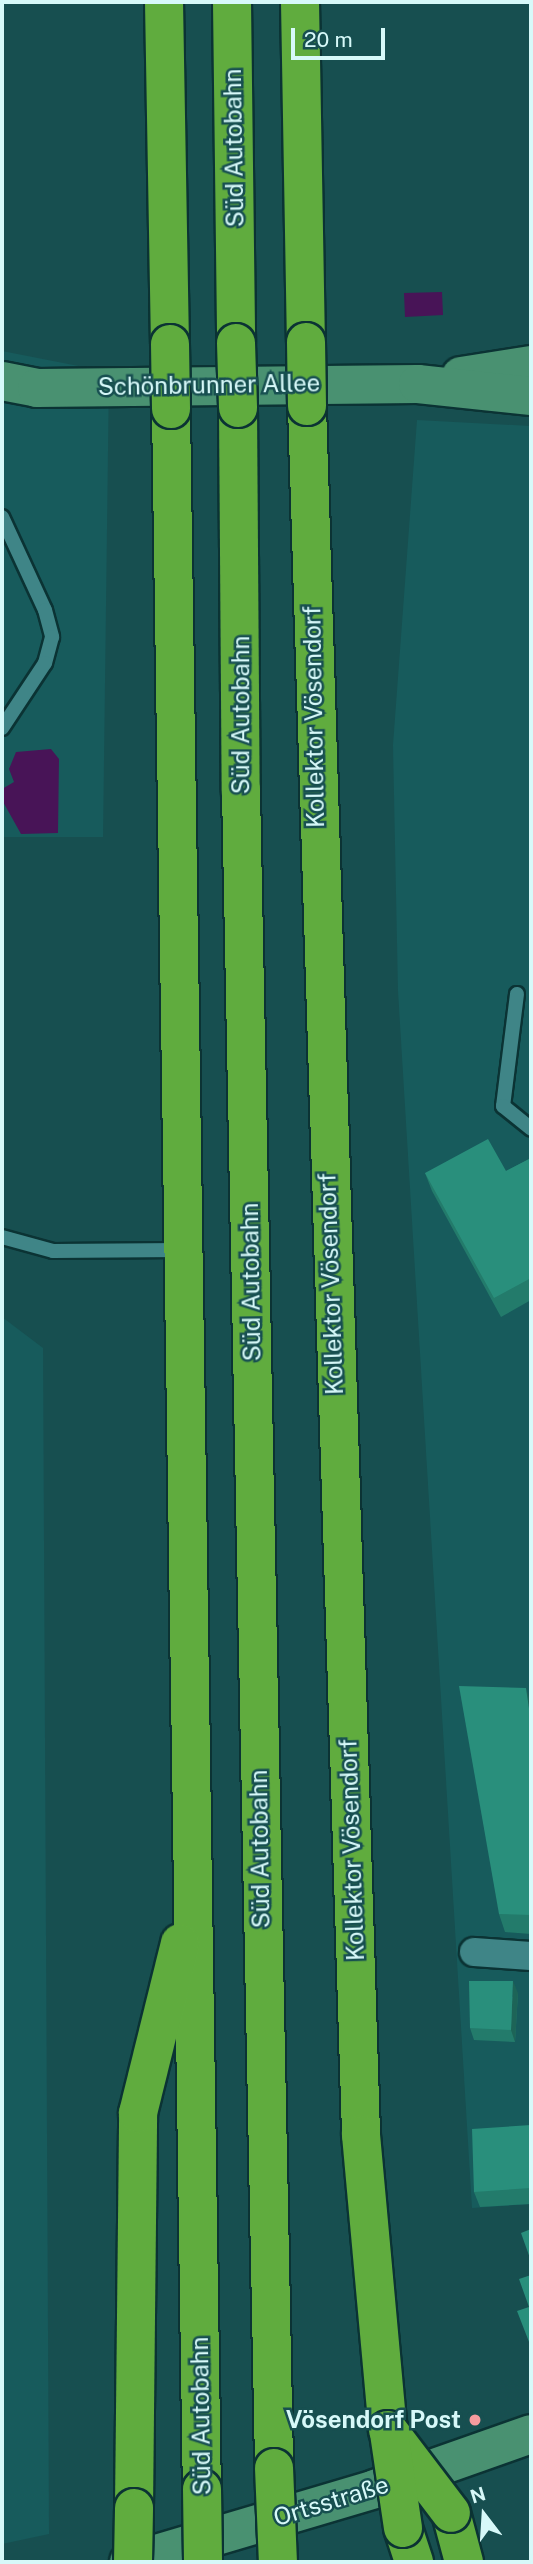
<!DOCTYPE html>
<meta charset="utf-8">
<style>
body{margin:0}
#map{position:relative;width:533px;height:2564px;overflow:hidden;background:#174f50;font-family:"Public Sans",sans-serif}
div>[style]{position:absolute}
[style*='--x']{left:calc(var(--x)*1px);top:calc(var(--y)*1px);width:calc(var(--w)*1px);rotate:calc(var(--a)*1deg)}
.built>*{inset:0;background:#175b5c}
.water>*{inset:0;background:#481457}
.roads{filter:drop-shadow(2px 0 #0b3334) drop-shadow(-2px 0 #0b3334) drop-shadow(0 2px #0b3334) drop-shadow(0 -2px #0b3334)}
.lane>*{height:14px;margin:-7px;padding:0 7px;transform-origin:7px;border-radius:7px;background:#3f8587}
.street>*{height:28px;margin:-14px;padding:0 14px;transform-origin:14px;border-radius:14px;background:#3f8587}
.secondary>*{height:38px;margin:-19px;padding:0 19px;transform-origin:19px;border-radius:19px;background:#499171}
.highway>*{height:38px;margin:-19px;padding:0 19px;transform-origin:19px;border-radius:19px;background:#60ac3e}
.bridges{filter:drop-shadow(2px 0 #0b3334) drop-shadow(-2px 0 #0b3334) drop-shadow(0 2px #0b3334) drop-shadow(0 -2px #0b3334)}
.highway-bridge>*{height:38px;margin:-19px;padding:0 19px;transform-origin:19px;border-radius:19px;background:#60ac3e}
.wall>*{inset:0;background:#237b6b}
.shaded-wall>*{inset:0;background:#1d6457}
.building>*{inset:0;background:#298f7c}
.dots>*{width:19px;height:19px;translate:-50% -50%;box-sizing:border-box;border:4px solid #174f50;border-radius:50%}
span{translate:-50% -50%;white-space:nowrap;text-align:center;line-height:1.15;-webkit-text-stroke:5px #174f50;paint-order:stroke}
.street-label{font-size:24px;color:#d7f9f9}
.poi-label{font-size:24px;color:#d7f9f9;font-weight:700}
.right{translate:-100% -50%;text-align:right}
.frame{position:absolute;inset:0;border:4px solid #d7f9f9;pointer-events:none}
.north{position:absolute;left:449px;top:2480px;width:70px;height:70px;-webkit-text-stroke:5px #174f50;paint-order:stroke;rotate:343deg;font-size:19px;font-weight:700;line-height:28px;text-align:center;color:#d7f9f9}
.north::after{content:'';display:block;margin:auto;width:24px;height:32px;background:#d7f9f9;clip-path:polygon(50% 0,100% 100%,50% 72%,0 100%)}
.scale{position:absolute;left:291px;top:28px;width:94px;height:32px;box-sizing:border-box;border:4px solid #d7f9f9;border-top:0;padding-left:9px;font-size:21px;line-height:24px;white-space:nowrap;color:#d7f9f9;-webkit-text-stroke:5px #174f50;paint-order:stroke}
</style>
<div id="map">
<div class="built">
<i style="clip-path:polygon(2px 351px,109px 372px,103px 837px,2px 837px)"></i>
<i style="clip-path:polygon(417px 420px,531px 426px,531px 2204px,472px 2208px,398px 991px,393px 745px)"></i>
<i style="clip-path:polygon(2px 1317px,43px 1348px,49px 2534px,2px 2544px)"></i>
</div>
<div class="water">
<i style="clip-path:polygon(442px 292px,443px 315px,405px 317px,404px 293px)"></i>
<i style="clip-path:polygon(51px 749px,59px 759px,58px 833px,21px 834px,2px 800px,2px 789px,14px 782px,9px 769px,16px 752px)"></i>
</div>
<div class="roads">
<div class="lane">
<i style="--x:2;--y:517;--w:102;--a:65.2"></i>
<i style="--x:45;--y:610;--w:28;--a:75"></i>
<i style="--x:52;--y:637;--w:27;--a:105"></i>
<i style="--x:45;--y:663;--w:78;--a:123.5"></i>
<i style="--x:517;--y:994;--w:113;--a:97.1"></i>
<i style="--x:503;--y:1106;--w:36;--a:39"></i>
<i style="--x:2;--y:1237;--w:53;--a:15.4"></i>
<i style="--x:53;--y:1251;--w:128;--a:-0.4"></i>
</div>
<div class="street">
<i style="--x:474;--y:1952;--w:57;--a:4"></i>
</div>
<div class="secondary">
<i style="--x:461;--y:376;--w:71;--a:-8.9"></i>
<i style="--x:2;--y:381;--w:36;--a:11"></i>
<i style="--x:37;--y:388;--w:381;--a:-0.6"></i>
<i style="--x:418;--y:384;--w:114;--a:6.1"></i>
<i style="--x:129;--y:2562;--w:257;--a:-16.5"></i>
<i style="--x:375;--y:2489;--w:165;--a:-19.4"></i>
</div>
<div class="highway">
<i style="--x:164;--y:2;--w:342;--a:89"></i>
<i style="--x:232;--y:2;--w:341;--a:89.3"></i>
<i style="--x:300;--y:2;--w:340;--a:89"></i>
<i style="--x:307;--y:406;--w:1730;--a:88.21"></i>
<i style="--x:361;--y:2135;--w:296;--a:84.8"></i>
<i style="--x:238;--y:408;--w:382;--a:89.6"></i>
<i style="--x:241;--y:790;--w:1678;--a:88.87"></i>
<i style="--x:171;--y:409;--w:2080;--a:89.15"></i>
<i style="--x:134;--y:2508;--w:395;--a:-89.4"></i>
<i style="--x:138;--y:2113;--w:175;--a:-76.1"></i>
<i style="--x:451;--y:2513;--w:51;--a:75.1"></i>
<i style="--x:403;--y:2528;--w:36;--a:72"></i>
</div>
</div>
<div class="bridges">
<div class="highway-bridge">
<i style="--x:306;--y:342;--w:64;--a:89.1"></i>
<i style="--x:236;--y:343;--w:65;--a:88.2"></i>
<i style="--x:170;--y:344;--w:65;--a:89.1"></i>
<i style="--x:388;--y:2430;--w:104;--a:52.8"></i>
<i style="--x:389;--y:2433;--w:96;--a:81.6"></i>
<i style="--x:274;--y:2468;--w:94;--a:87.6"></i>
<i style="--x:202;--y:2489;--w:73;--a:89.2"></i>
<i style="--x:133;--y:2562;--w:54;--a:-88.9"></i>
</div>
</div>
<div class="wall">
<i style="clip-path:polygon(531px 1158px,531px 1300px,501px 1317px,432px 1191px,425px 1173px,506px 1171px)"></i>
<i style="clip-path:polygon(531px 1703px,531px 1934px,505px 1932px,499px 1914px)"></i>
<i style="clip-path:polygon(518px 1993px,515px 2042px,474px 2040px,470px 2028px)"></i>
<i style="clip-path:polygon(531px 2125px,531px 2204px,480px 2207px,474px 2192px)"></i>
</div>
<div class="shaded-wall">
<i style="clip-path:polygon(526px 1688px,531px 1703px,531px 1722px)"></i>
<i style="clip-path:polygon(513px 1981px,518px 1993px,515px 2042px,511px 2030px)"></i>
</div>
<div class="building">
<i style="clip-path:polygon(488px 1139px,506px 1171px,531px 1158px,531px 1278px,494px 1298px,425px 1173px)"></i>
<i style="clip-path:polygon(459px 1686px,526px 1688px,531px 1722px,531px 1915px,499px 1914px)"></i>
<i style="clip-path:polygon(469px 1981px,513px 1981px,511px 2030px,470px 2028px)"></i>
<i style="clip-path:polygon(531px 2125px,531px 2188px,474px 2192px,472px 2129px)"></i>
<i style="clip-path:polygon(531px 2229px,531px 2261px,521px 2233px)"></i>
<i style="clip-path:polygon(531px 2275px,531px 2347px,517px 2311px,529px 2307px,519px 2279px)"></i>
</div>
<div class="dots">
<i style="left:475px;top:2420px;background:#f59b9e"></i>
</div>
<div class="street-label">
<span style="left:234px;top:148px;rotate:-91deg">Süd Autobahn</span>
<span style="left:209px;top:385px;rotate:-1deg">Schönbrunner Allee</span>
<span style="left:241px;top:715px;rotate:-90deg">Süd Autobahn</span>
<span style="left:314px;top:717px;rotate:-91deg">Kollektor Vösendorf</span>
<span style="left:251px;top:1282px;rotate:-91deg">Süd Autobahn</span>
<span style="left:331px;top:1284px;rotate:-92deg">Kollektor Vösendorf</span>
<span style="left:260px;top:1849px;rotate:-91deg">Süd Autobahn</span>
<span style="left:352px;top:1850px;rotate:-92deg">Kollektor Vösendorf</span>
<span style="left:201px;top:2416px;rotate:-91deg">Süd Autobahn</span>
<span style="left:331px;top:2501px;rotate:-17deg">Ortsstraße</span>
</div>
<div class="poi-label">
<span class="right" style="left:461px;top:2420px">Vösendorf Post</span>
</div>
<div class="frame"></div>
<div class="north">N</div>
<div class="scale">20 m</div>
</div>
